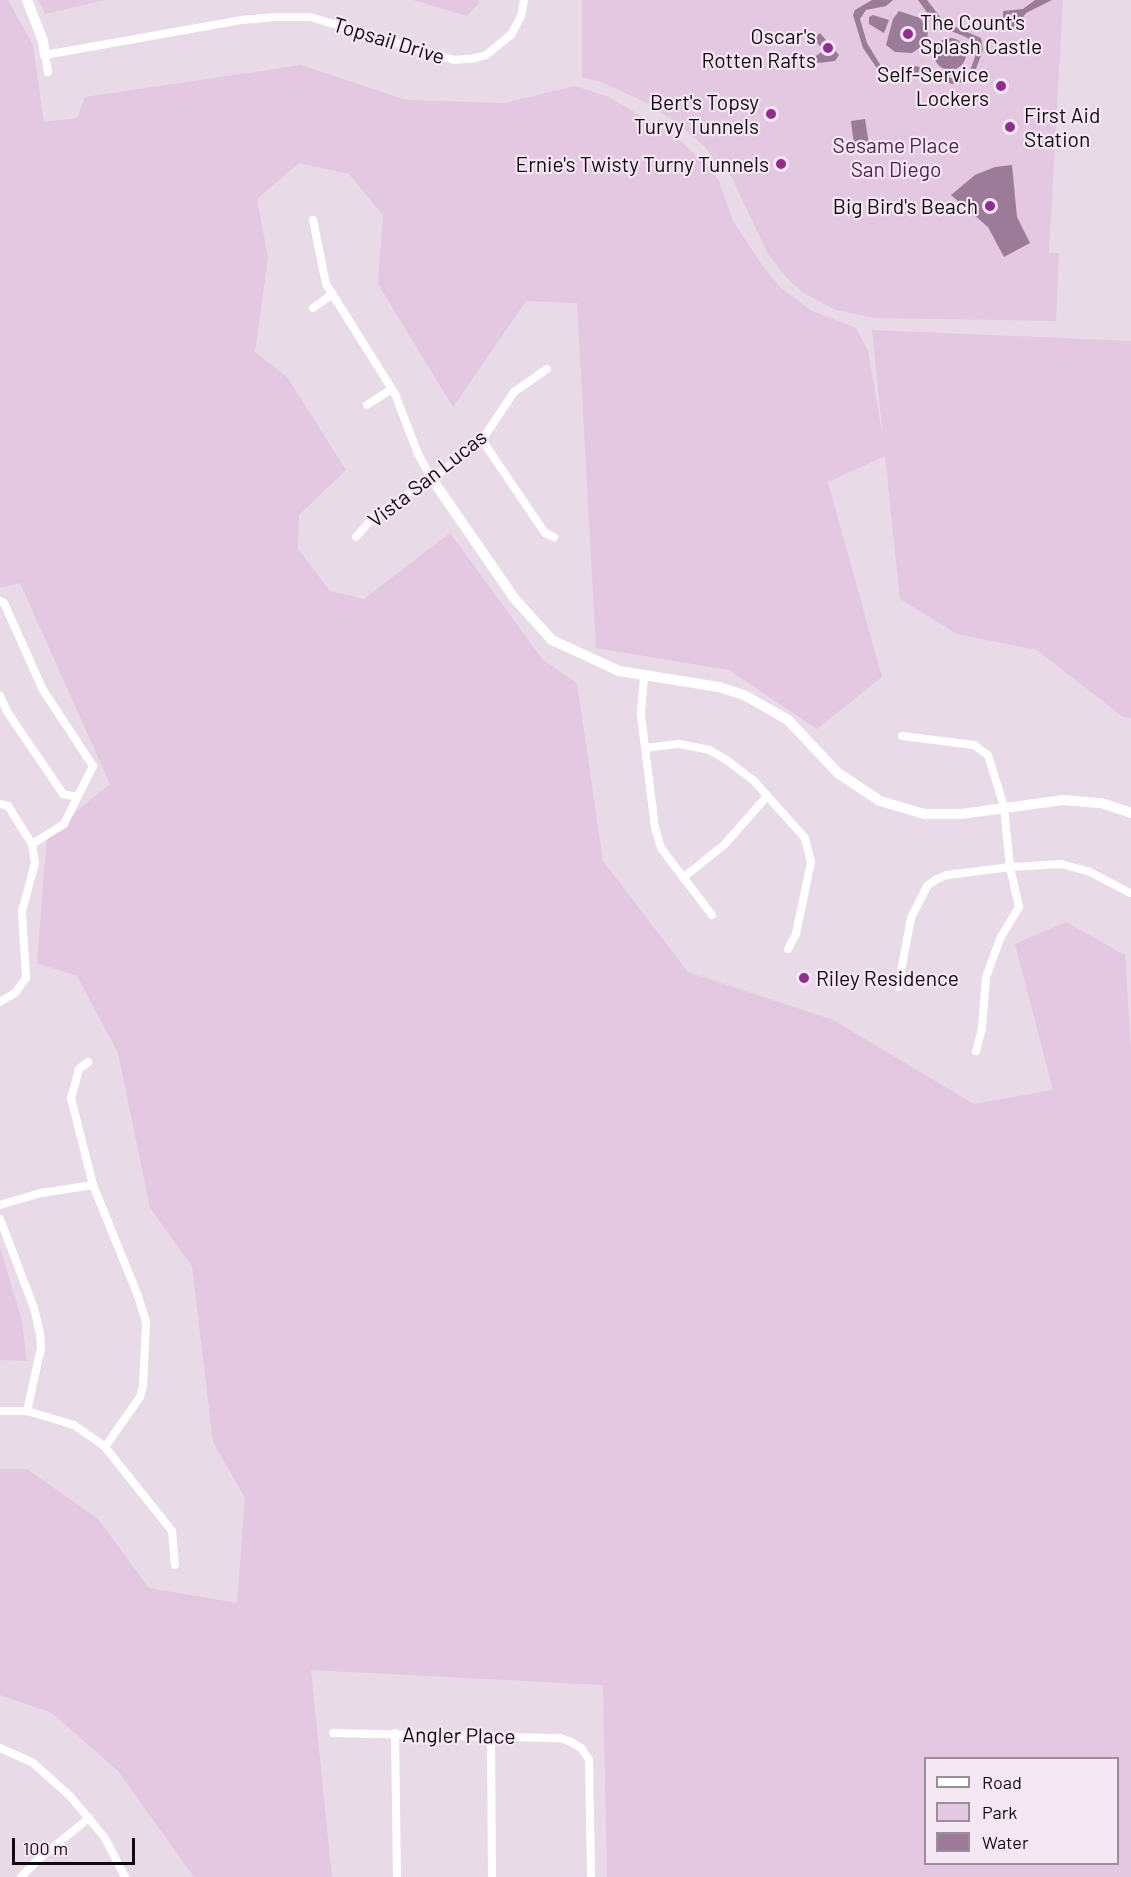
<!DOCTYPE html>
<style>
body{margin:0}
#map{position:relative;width:1131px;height:1877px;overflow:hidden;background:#e9dae7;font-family:Barlow,sans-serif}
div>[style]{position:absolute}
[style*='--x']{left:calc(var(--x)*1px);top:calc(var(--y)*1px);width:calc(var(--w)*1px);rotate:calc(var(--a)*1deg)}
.green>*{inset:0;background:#e4c7e1}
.water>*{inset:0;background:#9c7b99}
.round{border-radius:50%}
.street>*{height:8px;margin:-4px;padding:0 4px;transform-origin:4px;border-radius:4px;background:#fff}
.secondary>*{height:10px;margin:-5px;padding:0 5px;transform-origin:5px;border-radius:5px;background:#fff}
.dots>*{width:16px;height:16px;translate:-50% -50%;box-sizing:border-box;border:3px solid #f6e7f5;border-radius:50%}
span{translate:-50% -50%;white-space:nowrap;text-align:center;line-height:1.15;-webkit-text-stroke:4.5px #f6e7f5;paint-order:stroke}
.poi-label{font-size:21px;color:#100b0f}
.left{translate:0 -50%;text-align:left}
.right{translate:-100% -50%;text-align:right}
.street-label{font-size:21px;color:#100b0f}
.park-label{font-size:21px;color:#51254f}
.legend{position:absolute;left:924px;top:1757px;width:195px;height:108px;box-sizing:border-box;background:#f6e7f5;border:2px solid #9a8f99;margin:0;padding:8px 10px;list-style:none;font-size:18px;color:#100b0f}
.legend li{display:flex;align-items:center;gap:12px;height:30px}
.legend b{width:30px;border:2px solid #9a8f99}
.scale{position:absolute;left:12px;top:1838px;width:123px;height:27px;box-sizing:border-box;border:3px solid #100b0f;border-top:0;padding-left:8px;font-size:18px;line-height:21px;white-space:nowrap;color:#100b0f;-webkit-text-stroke:4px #f6e7f5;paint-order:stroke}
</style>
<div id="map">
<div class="green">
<i style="clip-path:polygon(evenodd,0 0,8px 0,33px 45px,44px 122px,77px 118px,85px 97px,301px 65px,406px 100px,504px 103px,575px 86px,609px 97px,676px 137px,711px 170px,719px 181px,733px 221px,762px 265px,781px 288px,812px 311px,856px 328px,868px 351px,883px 438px,872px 330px,1131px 341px,1131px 718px,1123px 717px,1037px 650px,957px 634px,900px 599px,885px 456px,828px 482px,882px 677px,817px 729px,729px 670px,596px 648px,577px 303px,526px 301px,453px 407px,378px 284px,383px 215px,349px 174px,299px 163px,257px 199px,268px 258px,255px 352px,287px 377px,346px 470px,299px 515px,298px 549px,330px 591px,364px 599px,450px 533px,543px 660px,577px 683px,603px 861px,688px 972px,833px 1020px,974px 1104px,1053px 1090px,1015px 944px,1066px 922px,1125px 955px,1131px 1050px,1131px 1877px,607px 1877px,603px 1685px,311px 1670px,332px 1877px,194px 1877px,118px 1771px,52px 1713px,0 1695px,0 1469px,27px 1469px,98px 1519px,149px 1588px,237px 1603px,245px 1498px,213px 1442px,192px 1266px,150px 1208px,118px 1053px,77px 976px,37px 963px,47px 835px,110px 784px,20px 583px,0 588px,0 0,926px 1758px,1118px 1758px,1118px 1864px,926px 1864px,926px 1758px)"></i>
<i style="clip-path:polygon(38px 0,105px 0,45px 14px)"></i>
<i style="clip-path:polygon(413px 0,477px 0,480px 2px,467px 16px)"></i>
<i style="clip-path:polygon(582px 0,1063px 0,1049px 253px,1059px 253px,1056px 321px,874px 318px,836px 310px,802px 292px,787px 278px,768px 254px,732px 178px,725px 168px,720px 168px,705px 147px,680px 125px,645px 102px,601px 82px,582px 77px)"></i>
<i style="clip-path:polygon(0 1247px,22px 1321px,27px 1361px,0 1360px)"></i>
</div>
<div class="water">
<i style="clip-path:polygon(872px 0,893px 0,886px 6px,866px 10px,860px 19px,867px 43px,884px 71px,894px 74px,916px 66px,951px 78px,962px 77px,970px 71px,976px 54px,975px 44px,966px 37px,936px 25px,918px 0,927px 0,944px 22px,981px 38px,983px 50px,974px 74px,964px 82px,952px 84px,919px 72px,894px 80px,883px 77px,863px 48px,853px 15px,855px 10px)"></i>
<i style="clip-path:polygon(1035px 0,1052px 0,1026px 13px,1013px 31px,1008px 28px,1003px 19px,1003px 11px,1023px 9px)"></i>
<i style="clip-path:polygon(899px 11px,920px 18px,928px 29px,927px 43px,912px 53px,895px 52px,886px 45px,893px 19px)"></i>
<i style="clip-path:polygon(873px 15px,889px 20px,884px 33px,869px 24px,869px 17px)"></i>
<i style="clip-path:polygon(820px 33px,839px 55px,835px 61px,818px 63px,813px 58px,823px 51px,814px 38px)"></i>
<i class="round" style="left:934px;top:38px;width:32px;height:32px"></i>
<i style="clip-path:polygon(865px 119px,870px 151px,855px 153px,851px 121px)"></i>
<i style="clip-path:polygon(1012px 165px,1017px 217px,1030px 243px,1004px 257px,988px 227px,951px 195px,975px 175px,995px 167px)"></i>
</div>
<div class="street">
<i style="--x:48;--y:72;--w:17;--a:-100"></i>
<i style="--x:45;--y:55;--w:199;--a:-10.1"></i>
<i style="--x:241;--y:20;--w:33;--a:-5"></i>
<i style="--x:274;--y:17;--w:36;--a:0"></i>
<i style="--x:310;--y:17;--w:150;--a:16.6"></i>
<i style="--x:454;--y:60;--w:21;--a:-5"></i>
<i style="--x:475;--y:58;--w:11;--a:-15"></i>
<i style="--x:486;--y:55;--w:32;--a:-39"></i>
<i style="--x:511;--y:35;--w:21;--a:-62"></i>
<i style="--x:521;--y:16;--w:16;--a:-79"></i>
<i style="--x:313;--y:220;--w:65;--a:78.5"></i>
<i style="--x:326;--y:284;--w:130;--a:57.9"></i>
<i style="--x:395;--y:394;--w:64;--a:69"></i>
<i style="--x:418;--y:454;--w:29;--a:61"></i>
<i style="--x:313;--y:308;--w:24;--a:-36"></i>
<i style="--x:367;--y:405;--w:30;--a:-33"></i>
<i style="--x:482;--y:440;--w:112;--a:55.9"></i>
<i style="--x:545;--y:533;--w:10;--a:24"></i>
<i style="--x:356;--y:537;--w:28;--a:-49"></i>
<i style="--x:374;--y:516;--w:69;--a:-32.5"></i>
<i style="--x:432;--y:479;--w:63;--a:-38"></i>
<i style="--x:482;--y:440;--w:58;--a:-56.3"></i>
<i style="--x:514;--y:392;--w:40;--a:-34.9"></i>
<i style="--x:0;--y:601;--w:4;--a:27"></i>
<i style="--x:4;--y:603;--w:95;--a:65.9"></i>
<i style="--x:43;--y:690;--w:91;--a:56.7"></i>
<i style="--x:93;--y:766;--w:65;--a:116.6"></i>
<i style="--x:64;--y:824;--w:38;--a:148"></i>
<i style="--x:644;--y:677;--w:38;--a:95"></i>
<i style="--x:641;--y:715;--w:114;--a:82.9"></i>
<i style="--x:655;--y:828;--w:21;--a:73"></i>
<i style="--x:661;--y:848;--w:84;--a:52.7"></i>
<i style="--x:0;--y:696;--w:19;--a:65"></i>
<i style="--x:8;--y:713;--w:98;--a:55.8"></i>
<i style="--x:63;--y:794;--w:14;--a:12"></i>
<i style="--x:902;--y:736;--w:73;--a:7.1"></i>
<i style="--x:974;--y:745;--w:17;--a:36"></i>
<i style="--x:988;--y:755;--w:54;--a:72.9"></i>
<i style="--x:1004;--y:807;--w:60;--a:84.3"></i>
<i style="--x:1010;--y:867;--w:41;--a:77.3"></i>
<i style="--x:1019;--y:907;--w:37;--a:121"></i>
<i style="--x:1000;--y:939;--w:40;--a:110.2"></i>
<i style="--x:986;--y:977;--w:52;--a:94.4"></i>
<i style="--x:982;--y:1029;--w:23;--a:105"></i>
<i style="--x:645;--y:748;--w:34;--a:-7"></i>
<i style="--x:679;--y:744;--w:31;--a:11"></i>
<i style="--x:709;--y:750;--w:18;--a:29"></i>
<i style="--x:725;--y:759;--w:36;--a:37"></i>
<i style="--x:754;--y:781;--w:76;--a:48.2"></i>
<i style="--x:805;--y:838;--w:25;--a:76"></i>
<i style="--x:811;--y:862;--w:74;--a:101.8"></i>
<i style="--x:796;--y:934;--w:17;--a:118"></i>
<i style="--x:0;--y:804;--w:8;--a:14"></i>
<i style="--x:8;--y:806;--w:45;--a:57.7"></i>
<i style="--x:32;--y:844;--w:19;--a:81"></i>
<i style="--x:35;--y:863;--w:51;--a:104.9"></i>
<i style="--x:22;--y:912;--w:66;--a:86.5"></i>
<i style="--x:26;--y:978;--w:19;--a:126"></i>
<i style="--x:15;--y:993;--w:17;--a:149"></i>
<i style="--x:683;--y:878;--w:54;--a:-39"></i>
<i style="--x:725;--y:844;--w:64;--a:-48.8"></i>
<i style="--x:898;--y:987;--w:70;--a:-79.3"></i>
<i style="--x:911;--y:918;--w:36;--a:-63"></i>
<i style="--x:927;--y:886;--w:12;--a:-35"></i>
<i style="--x:937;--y:879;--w:11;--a:-22"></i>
<i style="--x:947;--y:875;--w:64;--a:-7.2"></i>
<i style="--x:1010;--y:867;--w:51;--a:-3.4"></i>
<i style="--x:1061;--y:864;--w:28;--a:15"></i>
<i style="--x:1088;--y:871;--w:47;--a:27.6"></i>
<i style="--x:88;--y:1062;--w:11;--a:142"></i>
<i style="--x:79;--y:1069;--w:30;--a:105"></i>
<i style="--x:71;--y:1098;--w:90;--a:75.8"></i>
<i style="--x:93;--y:1185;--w:120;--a:67.9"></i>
<i style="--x:138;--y:1296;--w:28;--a:73"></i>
<i style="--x:146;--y:1323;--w:63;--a:92.7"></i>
<i style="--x:143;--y:1386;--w:11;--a:105"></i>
<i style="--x:140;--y:1397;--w:61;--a:125"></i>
<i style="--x:0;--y:1205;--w:43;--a:-16.3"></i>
<i style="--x:41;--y:1193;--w:53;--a:-8.7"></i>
<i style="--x:0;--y:1219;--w:95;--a:69.1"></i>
<i style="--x:34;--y:1308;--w:26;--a:77"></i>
<i style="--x:40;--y:1333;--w:15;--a:86"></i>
<i style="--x:41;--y:1348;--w:65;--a:102.5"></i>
<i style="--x:0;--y:1411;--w:27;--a:0"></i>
<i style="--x:27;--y:1411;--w:49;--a:16.6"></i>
<i style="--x:74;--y:1425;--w:38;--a:35"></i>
<i style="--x:105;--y:1447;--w:107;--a:51.4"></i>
<i style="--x:172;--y:1531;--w:34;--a:85"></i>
<i style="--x:333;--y:1733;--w:227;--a:1.3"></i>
<i style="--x:560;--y:1738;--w:12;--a:20"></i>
<i style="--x:571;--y:1742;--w:12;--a:31"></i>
<i style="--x:581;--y:1748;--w:14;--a:56"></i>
<i style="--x:589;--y:1760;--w:117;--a:89"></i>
<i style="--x:395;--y:1733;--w:144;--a:89.2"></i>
<i style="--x:491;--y:1736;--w:141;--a:89.6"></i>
<i style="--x:0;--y:1748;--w:36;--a:24"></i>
<i style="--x:33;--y:1763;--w:50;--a:41.7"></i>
<i style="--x:70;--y:1796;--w:55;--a:50.2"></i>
<i style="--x:105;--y:1838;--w:44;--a:62.9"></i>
<i style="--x:21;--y:1877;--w:25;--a:-45"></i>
<i style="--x:39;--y:1859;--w:65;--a:-39.4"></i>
</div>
<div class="secondary">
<i style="--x:27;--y:0;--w:44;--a:68.7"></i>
<i style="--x:43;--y:41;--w:14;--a:82"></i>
<i style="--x:432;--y:479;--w:145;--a:55.4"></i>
<i style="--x:514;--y:598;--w:57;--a:47.9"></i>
<i style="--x:552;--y:640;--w:74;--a:24.8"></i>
<i style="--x:619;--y:671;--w:101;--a:9.1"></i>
<i style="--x:719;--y:687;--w:26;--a:18"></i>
<i style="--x:744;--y:695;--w:51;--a:29.6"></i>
<i style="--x:788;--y:720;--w:73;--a:46.7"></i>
<i style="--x:838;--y:773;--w:50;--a:33.7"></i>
<i style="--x:880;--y:801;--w:46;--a:16.5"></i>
<i style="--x:924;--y:814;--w:37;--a:0"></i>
<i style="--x:961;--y:814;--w:103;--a:-7.8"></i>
<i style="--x:1063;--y:800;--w:38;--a:5"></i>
<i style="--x:1101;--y:803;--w:32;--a:18"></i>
</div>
<div class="dots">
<i style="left:908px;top:34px;background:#932b90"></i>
<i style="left:828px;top:48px;background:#932b90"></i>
<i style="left:1001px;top:86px;background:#932b90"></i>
<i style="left:771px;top:114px;background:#932b90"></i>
<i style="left:1010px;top:127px;background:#932b90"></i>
<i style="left:781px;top:164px;background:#932b90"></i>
<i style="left:990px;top:206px;background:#932b90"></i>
<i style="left:804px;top:978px;background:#932b90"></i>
</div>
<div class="poi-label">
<span class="left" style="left:920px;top:34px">The Count's<br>Splash Castle</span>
<span class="right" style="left:816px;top:48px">Oscar's<br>Rotten Rafts</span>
<span class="right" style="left:989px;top:86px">Self-Service<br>Lockers</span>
<span class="right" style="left:759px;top:114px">Bert's Topsy<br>Turvy Tunnels</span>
<span class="left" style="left:1024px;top:127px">First Aid<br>Station</span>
<span class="right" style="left:769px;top:164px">Ernie's Twisty Turny Tunnels</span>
<span class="right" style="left:978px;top:206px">Big Bird's Beach</span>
<span class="left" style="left:816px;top:978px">Riley Residence</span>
</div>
<div class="street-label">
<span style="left:389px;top:40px;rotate:17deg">Topsail Drive</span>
<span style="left:427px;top:478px;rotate:-38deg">Vista San Lucas</span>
<span style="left:459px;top:1735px;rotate:1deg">Angler Place</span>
</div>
<div class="park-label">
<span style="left:896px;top:157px">Sesame Place<br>San Diego</span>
</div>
<ul class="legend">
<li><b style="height:8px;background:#fff"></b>Road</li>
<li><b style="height:16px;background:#e4c7e1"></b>Park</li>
<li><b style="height:16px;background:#9c7b99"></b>Water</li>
</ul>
<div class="scale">100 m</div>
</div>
